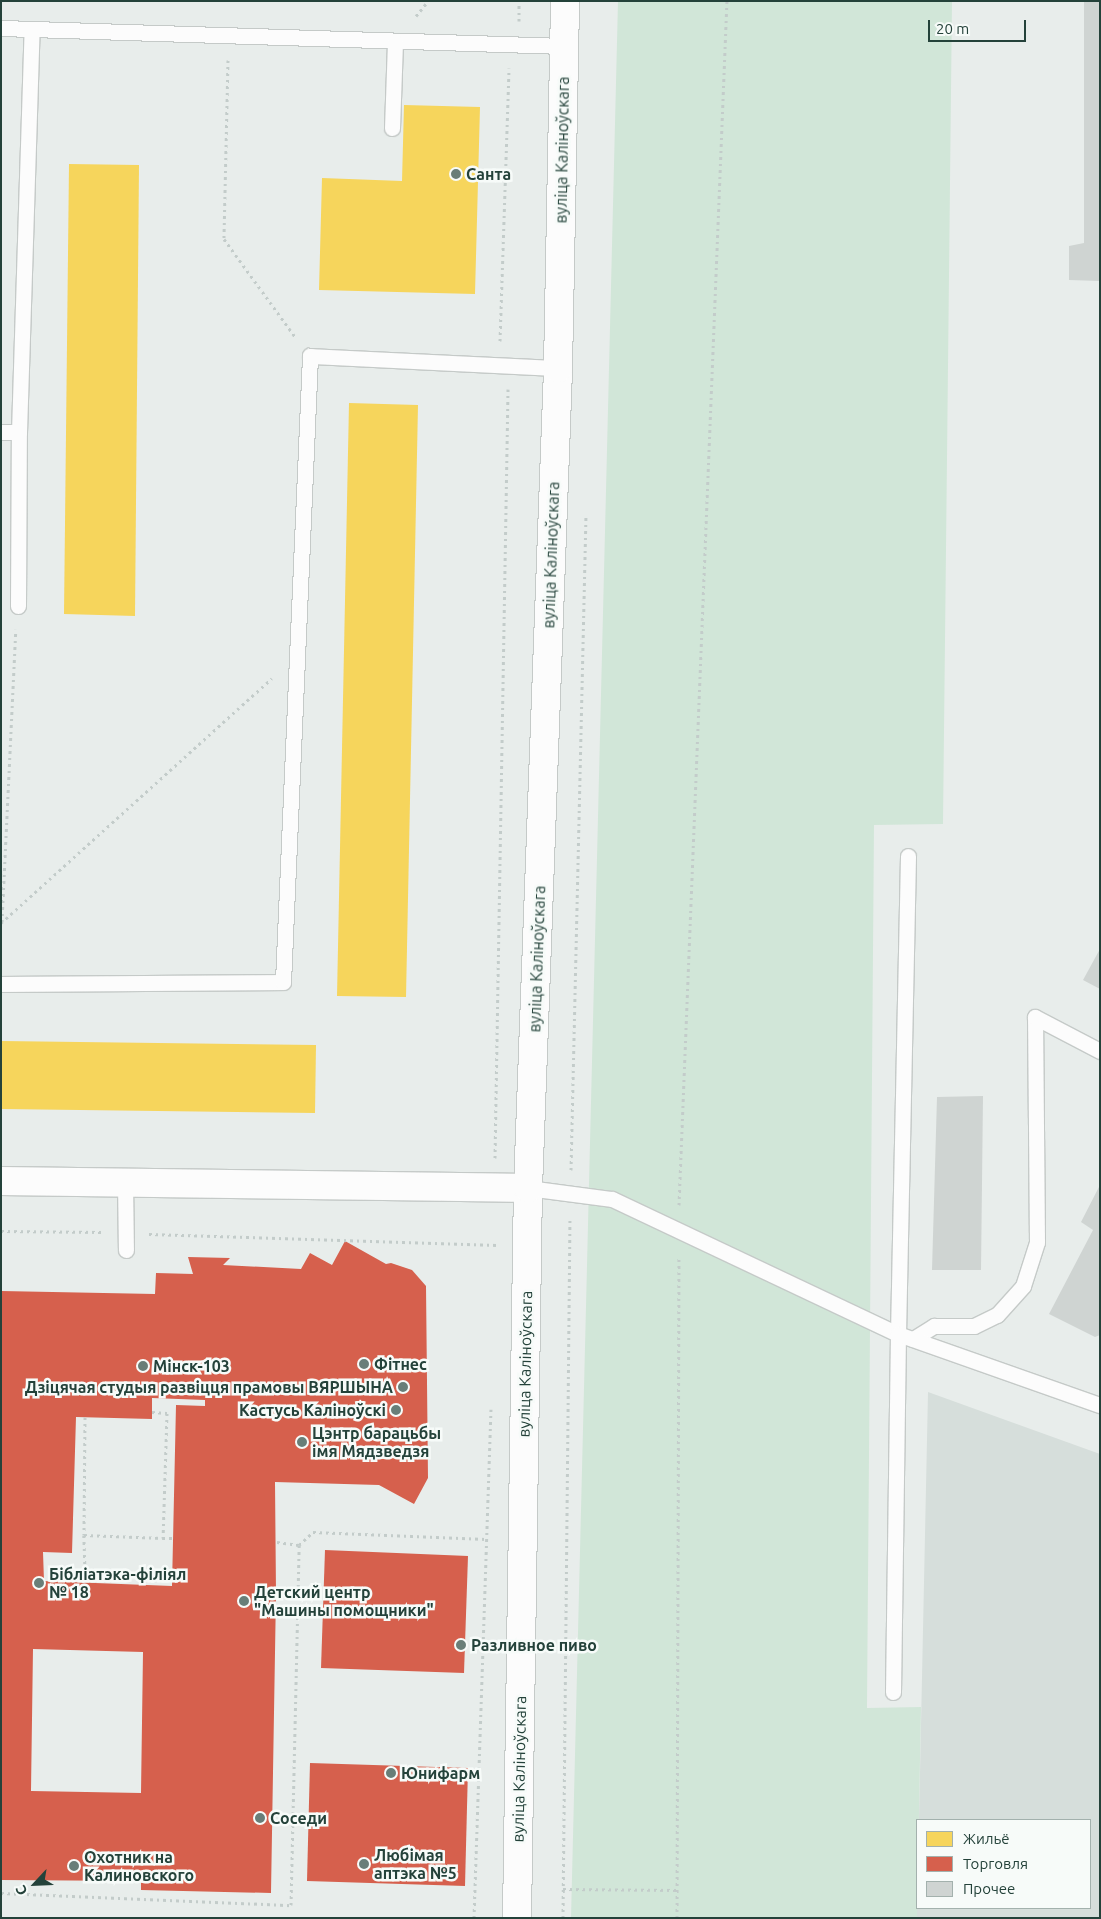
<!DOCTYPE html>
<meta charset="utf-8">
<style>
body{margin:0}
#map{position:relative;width:1101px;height:1919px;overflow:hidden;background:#e8edeb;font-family:Ubuntu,sans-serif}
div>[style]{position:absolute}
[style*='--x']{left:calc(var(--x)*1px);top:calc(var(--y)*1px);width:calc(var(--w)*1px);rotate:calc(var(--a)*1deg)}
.built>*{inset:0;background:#d6dedb}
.green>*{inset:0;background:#d1e6d8}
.homes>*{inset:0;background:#f6d55c}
.shops>*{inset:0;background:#d6604d}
.building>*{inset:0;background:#cfd4d2}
.path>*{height:3px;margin-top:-1.5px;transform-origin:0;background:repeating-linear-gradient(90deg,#c3ccca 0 2.5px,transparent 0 6.5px)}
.roads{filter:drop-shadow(1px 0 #c5cac8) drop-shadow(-1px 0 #c5cac8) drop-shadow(0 1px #c5cac8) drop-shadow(0 -1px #c5cac8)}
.lane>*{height:15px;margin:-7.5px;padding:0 7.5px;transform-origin:7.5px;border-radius:7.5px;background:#fcfcfc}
.secondary>*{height:28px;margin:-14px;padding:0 14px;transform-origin:14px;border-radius:14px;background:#fcfcfc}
.dots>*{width:14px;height:14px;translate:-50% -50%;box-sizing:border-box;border:2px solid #f7fbf9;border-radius:50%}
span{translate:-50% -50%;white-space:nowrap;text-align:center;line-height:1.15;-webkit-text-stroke:5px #f7fbf9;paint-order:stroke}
.street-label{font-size:16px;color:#24423a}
.poi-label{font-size:16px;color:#24423a;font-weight:700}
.left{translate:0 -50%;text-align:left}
.right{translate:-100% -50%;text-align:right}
.frame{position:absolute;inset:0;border:2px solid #24423a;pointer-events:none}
.legend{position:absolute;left:916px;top:1819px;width:175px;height:90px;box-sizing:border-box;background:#f7fbf9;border:1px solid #a3b1ad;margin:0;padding:6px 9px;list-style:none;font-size:15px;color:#24423a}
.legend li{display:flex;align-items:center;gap:10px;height:25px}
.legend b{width:25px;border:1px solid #a3b1ad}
.north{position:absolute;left:10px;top:1859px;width:50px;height:50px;-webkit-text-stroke:4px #f7fbf9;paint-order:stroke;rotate:245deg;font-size:14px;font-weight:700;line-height:20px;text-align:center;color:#24423a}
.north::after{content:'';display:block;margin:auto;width:18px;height:22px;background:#24423a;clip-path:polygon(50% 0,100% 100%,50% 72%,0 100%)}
.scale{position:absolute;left:928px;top:20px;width:98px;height:22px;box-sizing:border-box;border:2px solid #24423a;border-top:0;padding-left:6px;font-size:15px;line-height:18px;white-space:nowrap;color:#24423a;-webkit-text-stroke:4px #f7fbf9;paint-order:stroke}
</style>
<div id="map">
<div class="built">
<i style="clip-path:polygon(928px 1392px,1100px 1454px,1100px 1918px,917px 1918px,917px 1901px,917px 1908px,1090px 1908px,1090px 1820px,919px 1820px)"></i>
</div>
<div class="green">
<i style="clip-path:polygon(618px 1px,952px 1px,943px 824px,874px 825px,867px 1708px,921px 1707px,917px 1918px,571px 1918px)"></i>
</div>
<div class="homes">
<i style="clip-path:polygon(404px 105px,480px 107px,475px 294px,319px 290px,322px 178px,402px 181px)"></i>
<i style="clip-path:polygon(69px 164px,139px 165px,135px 616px,64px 614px)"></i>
<i style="clip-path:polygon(349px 403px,418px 405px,406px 997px,337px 996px)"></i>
<i style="clip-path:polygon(1px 1041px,316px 1045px,315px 1113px,1px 1109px)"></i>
</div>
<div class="shops">
<i style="clip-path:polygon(evenodd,345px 1241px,386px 1264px,391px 1263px,412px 1270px,426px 1286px,428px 1478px,414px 1504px,379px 1485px,275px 1482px,276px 1593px,271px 1893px,141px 1890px,141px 1881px,1px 1880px,1px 1291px,155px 1294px,156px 1273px,193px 1274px,188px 1257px,230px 1258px,223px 1265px,301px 1269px,310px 1253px,332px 1265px,345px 1241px,152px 1398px,205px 1400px,205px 1406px,176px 1405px,172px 1586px,44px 1581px,43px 1552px,72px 1553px,76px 1417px,152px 1419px,152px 1398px,345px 1241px,33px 1649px,143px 1652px,141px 1793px,31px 1791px,33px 1649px)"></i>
<i style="clip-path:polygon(325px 1550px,468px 1556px,464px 1673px,321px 1668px)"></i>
<i style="clip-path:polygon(310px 1763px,468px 1768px,465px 1886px,307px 1881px)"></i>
</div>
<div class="building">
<i style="clip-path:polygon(1084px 1px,1100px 1px,1100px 281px,1069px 280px,1069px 246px,1084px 243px)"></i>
<i style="clip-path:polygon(1100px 949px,1100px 989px,1083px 980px)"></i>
<i style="clip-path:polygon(983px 1096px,981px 1270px,932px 1270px,937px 1097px)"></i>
<i style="clip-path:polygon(1100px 1185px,1100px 1335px,1095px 1337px,1049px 1314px,1093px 1230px,1081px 1222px)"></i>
</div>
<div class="path">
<i style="--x:416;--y:16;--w:19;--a:-51"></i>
<i style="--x:519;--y:21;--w:20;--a:-90"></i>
<i style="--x:228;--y:60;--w:179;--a:91.3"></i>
<i style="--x:224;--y:239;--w:122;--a:54"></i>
<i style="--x:500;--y:341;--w:273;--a:-88.1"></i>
<i style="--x:2;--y:922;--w:293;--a:-87.3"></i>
<i style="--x:1;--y:923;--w:365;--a:-42.1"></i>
<i style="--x:495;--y:1158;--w:769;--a:-89.03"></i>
<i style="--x:571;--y:1170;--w:654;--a:-88.69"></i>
<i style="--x:679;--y:1205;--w:1205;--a:-87.72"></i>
<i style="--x:1;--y:1231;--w:101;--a:0.6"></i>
<i style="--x:149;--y:1234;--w:348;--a:1.8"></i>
<i style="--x:152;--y:1412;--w:15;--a:4"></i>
<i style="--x:167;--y:1413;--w:125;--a:91.8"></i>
<i style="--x:163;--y:1538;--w:11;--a:0"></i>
<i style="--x:85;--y:1417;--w:118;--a:90.5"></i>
<i style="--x:84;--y:1535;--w:79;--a:2.2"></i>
<i style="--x:277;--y:1542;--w:22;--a:8"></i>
<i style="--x:299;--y:1545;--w:19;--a:-43"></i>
<i style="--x:313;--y:1532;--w:173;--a:2.3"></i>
<i style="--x:52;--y:1570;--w:33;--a:0"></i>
<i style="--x:85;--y:1570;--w:35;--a:-92"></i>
<i style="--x:563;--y:1889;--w:114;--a:0.5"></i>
<i style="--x:1;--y:1893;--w:290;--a:2.4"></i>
<i style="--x:291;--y:1905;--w:360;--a:-88.7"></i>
<i style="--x:474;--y:1918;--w:509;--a:-88.09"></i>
<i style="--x:563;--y:1918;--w:700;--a:-89.43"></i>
<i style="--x:677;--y:1918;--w:660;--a:-89.83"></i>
</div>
<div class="roads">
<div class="lane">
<i style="--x:1;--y:28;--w:563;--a:1.83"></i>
<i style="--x:392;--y:128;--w:86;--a:-88"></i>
<i style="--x:1;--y:432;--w:18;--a:0"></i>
<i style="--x:18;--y:606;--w:174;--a:-89.7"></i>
<i style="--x:19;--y:432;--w:403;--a:-88.2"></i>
<i style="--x:1;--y:984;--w:282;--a:-0.4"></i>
<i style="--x:283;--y:982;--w:627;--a:-87.53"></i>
<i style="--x:310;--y:356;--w:248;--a:2.8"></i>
<i style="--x:125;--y:1182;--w:68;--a:89.2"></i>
<i style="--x:528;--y:1188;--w:85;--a:7.5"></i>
<i style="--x:612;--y:1199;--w:316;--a:25.3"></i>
<i style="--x:898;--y:1334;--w:478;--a:-88.8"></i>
<i style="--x:913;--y:1339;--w:25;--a:-32"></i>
<i style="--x:934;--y:1326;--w:40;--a:0"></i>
<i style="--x:974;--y:1326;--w:25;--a:-26"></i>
<i style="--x:997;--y:1315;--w:39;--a:-48"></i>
<i style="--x:1023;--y:1286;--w:46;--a:-72.3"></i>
<i style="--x:1037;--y:1242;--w:225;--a:-90.5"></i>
<i style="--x:1035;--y:1017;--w:73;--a:27.6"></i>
<i style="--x:893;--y:1692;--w:358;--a:-89.2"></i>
<i style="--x:898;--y:1334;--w:214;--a:19.4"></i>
</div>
<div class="secondary">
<i style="--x:1;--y:1181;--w:527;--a:0.76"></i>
<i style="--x:517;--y:1918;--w:730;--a:-89.14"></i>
<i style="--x:528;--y:1188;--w:821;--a:-87.9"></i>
<i style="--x:558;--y:368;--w:367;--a:-88.9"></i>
</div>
</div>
<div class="dots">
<i style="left:456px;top:174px;background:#697e78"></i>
<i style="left:364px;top:1364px;background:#697e78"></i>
<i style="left:143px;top:1366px;background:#697e78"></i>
<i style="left:403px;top:1387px;background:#697e78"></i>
<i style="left:396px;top:1410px;background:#697e78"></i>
<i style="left:302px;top:1442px;background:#697e78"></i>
<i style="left:39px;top:1583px;background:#697e78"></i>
<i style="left:244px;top:1601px;background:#697e78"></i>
<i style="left:461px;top:1645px;background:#697e78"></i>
<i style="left:391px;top:1773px;background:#697e78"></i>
<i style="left:260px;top:1818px;background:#697e78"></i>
<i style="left:364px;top:1864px;background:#697e78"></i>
<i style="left:74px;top:1866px;background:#697e78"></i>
</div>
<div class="street-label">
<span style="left:562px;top:150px;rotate:-89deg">вуліца Каліноўскага</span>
<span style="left:551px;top:555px;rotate:-88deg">вуліца Каліноўскага</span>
<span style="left:537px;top:959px;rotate:-88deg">вуліца Каліноўскага</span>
<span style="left:525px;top:1364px;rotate:-89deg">вуліца Каліноўскага</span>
<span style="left:519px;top:1769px;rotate:-89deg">вуліца Каліноўскага</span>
</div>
<div class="poi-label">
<span class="left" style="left:466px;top:174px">Санта</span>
<span class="left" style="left:374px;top:1364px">Фітнес</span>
<span class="left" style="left:153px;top:1366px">Мінск-103</span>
<span class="right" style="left:393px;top:1387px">Дзіцячая студыя развіцця прамовы ВЯРШЫНА</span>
<span class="right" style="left:386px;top:1410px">Кастусь Каліноўскі</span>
<span class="left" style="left:312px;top:1442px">Цэнтр барацьбы<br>імя Мядзведзя</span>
<span class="left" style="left:49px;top:1583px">Бібліатэка-філіял<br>№ 18</span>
<span class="left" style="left:254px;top:1601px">Детский центр<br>"Машины помощники"</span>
<span class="left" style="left:471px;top:1645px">Разливное пиво</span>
<span class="left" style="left:401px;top:1773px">Юнифарм</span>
<span class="left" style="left:270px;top:1818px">Соседи</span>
<span class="left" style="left:374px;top:1864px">Любімая<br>аптэка №5</span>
<span class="left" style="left:84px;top:1866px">Охотник на<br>Калиновского</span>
</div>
<div class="frame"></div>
<ul class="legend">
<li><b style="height:14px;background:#f6d55c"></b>Жильё</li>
<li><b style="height:14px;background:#d6604d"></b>Торговля</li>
<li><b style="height:14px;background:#cfd4d2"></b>Прочее</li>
</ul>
<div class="north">С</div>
<div class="scale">20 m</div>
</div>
